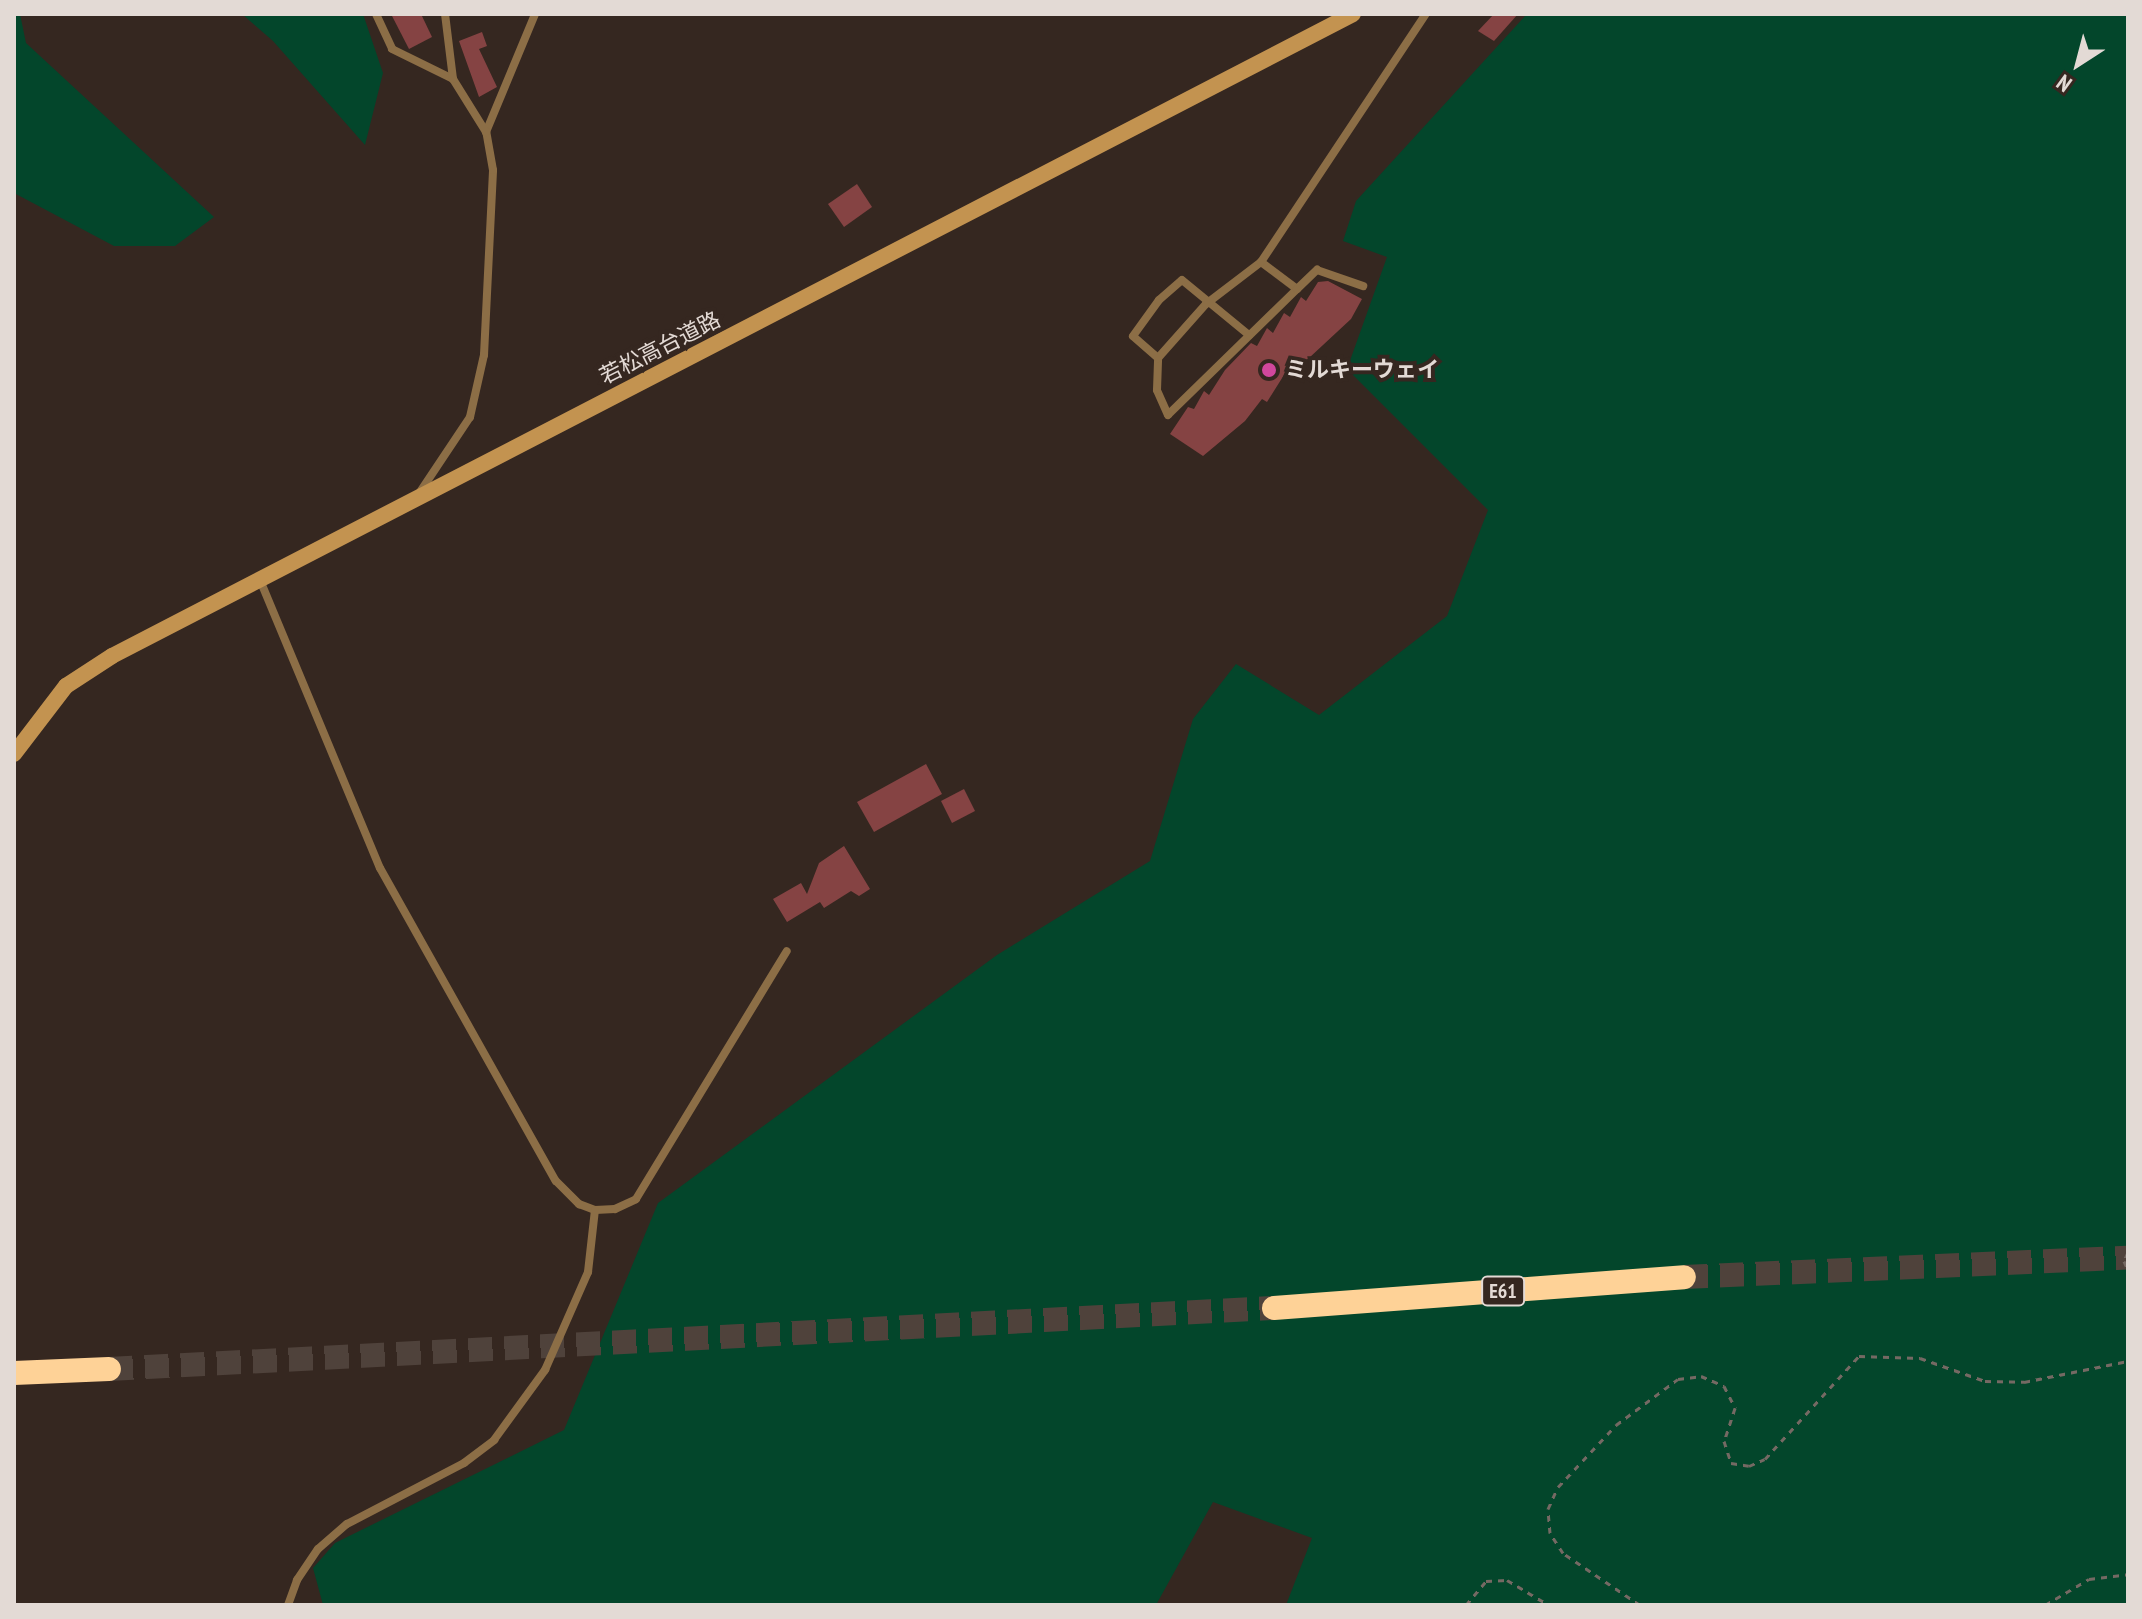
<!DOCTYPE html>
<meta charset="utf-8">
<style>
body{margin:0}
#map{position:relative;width:2142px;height:1619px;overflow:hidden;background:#352720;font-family:"PT Sans Narrow","Noto Sans JP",sans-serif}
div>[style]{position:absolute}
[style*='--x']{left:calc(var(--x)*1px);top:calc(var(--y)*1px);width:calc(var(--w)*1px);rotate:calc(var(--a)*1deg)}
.green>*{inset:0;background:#03462b}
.building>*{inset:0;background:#854343}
.highway-tunnel>*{height:24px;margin-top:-12px;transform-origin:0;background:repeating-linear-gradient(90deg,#4f423b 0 24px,transparent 0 36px)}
.path>*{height:3px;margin-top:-1.5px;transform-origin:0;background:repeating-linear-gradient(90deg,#756963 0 6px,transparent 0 12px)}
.lane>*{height:8px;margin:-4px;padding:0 4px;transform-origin:4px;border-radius:4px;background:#8c6e46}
.secondary>*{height:16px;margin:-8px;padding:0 8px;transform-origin:8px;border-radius:8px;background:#c39350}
.highway>*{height:24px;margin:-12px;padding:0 12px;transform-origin:12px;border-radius:12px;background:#fed297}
.dots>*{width:22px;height:22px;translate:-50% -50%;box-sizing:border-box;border:4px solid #352720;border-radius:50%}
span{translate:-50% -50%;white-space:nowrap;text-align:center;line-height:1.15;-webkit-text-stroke:8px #352720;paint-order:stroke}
.shield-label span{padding:2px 6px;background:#352720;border:2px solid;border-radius:6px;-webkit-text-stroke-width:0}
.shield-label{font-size:20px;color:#e3dad5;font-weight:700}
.street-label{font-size:22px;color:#e3dad5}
.poi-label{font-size:22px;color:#e3dad5;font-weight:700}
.left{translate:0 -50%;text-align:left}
.frame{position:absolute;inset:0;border:16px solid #e3dad5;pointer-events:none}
.north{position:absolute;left:2038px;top:24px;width:80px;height:80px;-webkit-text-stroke:6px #352720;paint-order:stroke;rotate:216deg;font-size:22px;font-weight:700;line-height:32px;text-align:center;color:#e3dad5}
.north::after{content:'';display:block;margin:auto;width:28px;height:36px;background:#e3dad5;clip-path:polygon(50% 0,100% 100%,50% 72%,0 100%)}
</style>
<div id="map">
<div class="green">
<i style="clip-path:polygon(14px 14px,20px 14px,26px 43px,214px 217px,175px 246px,114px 246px,14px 193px)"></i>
<i style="clip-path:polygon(242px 14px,363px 14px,383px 73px,365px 145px,273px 41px)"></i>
<i style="clip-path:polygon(1527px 14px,2128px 14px,2128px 1605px,1286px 1605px,1312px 1538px,1213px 1502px,1156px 1605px,323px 1605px,313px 1568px,335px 1543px,564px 1430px,658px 1203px,997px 955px,1150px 861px,1193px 719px,1236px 664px,1319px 715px,1447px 616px,1488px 510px,1347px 369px,1387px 257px,1343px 241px,1356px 201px)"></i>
</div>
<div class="building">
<i style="clip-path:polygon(391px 14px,421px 14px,432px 37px,409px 49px)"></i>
<i style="clip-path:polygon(1494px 14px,1518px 14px,1494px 41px,1478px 31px)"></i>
<i style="clip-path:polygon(482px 32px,487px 46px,479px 49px,497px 87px,479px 97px,459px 41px)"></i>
<i style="clip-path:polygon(857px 184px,872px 207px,844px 227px,828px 204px)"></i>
<i style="clip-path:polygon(1328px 281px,1362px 299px,1351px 319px,1309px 358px,1301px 364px,1294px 359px,1267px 402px,1262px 399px,1245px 421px,1203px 456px,1170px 434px,1188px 407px,1194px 409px,1204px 391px,1209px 395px,1225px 370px,1251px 343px,1257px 346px,1267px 328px,1273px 333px,1284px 313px,1290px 317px,1301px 297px,1306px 301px,1318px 282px)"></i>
<i style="clip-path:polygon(926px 764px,942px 794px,874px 832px,857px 802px)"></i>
<i style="clip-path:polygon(964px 789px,975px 811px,952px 823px,941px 801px)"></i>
<i style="clip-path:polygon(844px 846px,870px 889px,859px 896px,851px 891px,824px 908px,820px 902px,787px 922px,773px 899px,801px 883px,807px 894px,819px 863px)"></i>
</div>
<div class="highway-tunnel">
<i style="--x:1684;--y:1277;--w:444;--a:-2.5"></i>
<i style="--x:109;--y:1369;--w:1167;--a:-3"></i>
</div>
<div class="path">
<i style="--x:2128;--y:1252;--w:10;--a:114"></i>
<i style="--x:2124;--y:1261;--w:10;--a:66"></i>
<i style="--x:1466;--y:1605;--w:31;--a:-50"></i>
<i style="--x:1486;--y:1581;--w:21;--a:-3"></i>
<i style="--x:1507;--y:1580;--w:49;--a:30.8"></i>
<i style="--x:1640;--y:1605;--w:93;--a:-146"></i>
<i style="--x:1563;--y:1553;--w:24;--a:-123"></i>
<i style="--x:1550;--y:1533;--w:24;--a:-95"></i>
<i style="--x:1548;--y:1509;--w:24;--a:-66"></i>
<i style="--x:1558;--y:1487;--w:85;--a:-46.9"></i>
<i style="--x:1616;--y:1425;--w:77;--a:-36.6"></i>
<i style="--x:1678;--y:1379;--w:23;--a:-7"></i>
<i style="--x:1701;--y:1376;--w:25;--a:23"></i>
<i style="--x:1724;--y:1386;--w:25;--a:63"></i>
<i style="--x:1735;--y:1408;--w:35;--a:108"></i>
<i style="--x:1724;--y:1441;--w:23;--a:72"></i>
<i style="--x:1731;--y:1463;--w:18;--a:9"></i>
<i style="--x:1749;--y:1466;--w:17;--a:-24"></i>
<i style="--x:1765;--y:1459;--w:139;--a:-47.6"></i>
<i style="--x:1859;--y:1356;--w:61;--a:1.9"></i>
<i style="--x:1920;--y:1358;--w:69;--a:19.5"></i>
<i style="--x:1985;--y:1381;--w:39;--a:1"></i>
<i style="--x:2024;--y:1382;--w:106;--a:-11.4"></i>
<i style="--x:2045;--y:1605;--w:51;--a:-30.6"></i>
<i style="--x:2089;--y:1579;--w:39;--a:-7"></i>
</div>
<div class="lane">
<i style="--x:376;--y:14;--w:38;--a:65"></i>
<i style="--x:392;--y:49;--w:68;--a:26.2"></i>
<i style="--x:486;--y:132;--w:128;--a:-67.4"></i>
<i style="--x:1261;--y:262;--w:45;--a:36.9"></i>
<i style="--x:1297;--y:289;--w:180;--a:135.7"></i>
<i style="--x:1168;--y:415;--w:27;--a:-114"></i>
<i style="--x:1157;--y:390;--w:32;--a:-88"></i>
<i style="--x:1158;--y:358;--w:72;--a:-48.4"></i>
<i style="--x:1206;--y:304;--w:69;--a:-37.4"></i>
<i style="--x:1261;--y:262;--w:298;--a:-56.4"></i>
<i style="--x:1297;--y:289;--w:28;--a:-44"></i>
<i style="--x:1317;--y:270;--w:49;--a:19.2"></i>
<i style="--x:1158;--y:358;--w:33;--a:-139"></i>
<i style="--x:1133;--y:336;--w:44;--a:-54.2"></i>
<i style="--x:1159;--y:300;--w:30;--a:-41"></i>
<i style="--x:1182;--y:280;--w:87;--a:39.4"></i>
<i style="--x:420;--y:492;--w:90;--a:-56.3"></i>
<i style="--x:470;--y:417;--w:64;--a:-77.3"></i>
<i style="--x:484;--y:355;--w:185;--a:-87.2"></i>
<i style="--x:493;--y:170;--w:39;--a:-100"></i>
<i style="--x:486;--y:132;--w:62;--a:-121.9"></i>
<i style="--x:453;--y:79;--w:65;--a:-97"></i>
<i style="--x:260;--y:580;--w:312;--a:67.4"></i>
<i style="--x:380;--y:868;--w:359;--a:60.7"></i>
<i style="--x:556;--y:1181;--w:33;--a:45"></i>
<i style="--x:579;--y:1204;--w:17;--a:21"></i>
<i style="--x:595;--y:1210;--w:20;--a:-3"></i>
<i style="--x:615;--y:1209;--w:23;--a:-25"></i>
<i style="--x:636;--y:1199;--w:290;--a:-58.7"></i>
<i style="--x:288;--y:1605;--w:27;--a:-70"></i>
<i style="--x:297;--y:1580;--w:37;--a:-56"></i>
<i style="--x:318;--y:1549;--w:38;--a:-41"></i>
<i style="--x:347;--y:1524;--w:132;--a:-27.5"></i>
<i style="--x:464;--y:1463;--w:38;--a:-37"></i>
<i style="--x:494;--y:1440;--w:87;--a:-53.9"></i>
<i style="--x:545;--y:1370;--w:107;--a:-66.3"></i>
<i style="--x:588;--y:1272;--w:62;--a:-83.6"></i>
</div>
<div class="secondary">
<i style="--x:14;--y:754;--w:86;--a:-52.6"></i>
<i style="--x:66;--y:686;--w:55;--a:-33.1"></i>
<i style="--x:112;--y:656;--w:1397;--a:-27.35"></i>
</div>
<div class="highway">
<i style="--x:1274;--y:1308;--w:411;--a:-4.3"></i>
<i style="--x:14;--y:1373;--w:95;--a:-2.4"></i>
</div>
<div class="dots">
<i style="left:1269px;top:370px;background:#d1479c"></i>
</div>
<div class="shield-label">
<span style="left:1503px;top:1291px">E61</span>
</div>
<div class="street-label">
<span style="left:660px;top:348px;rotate:-27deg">若松高台道路</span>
</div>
<div class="poi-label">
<span class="left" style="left:1285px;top:370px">ミルキーウェイ</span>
</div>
<div class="frame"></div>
<div class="north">N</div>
</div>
